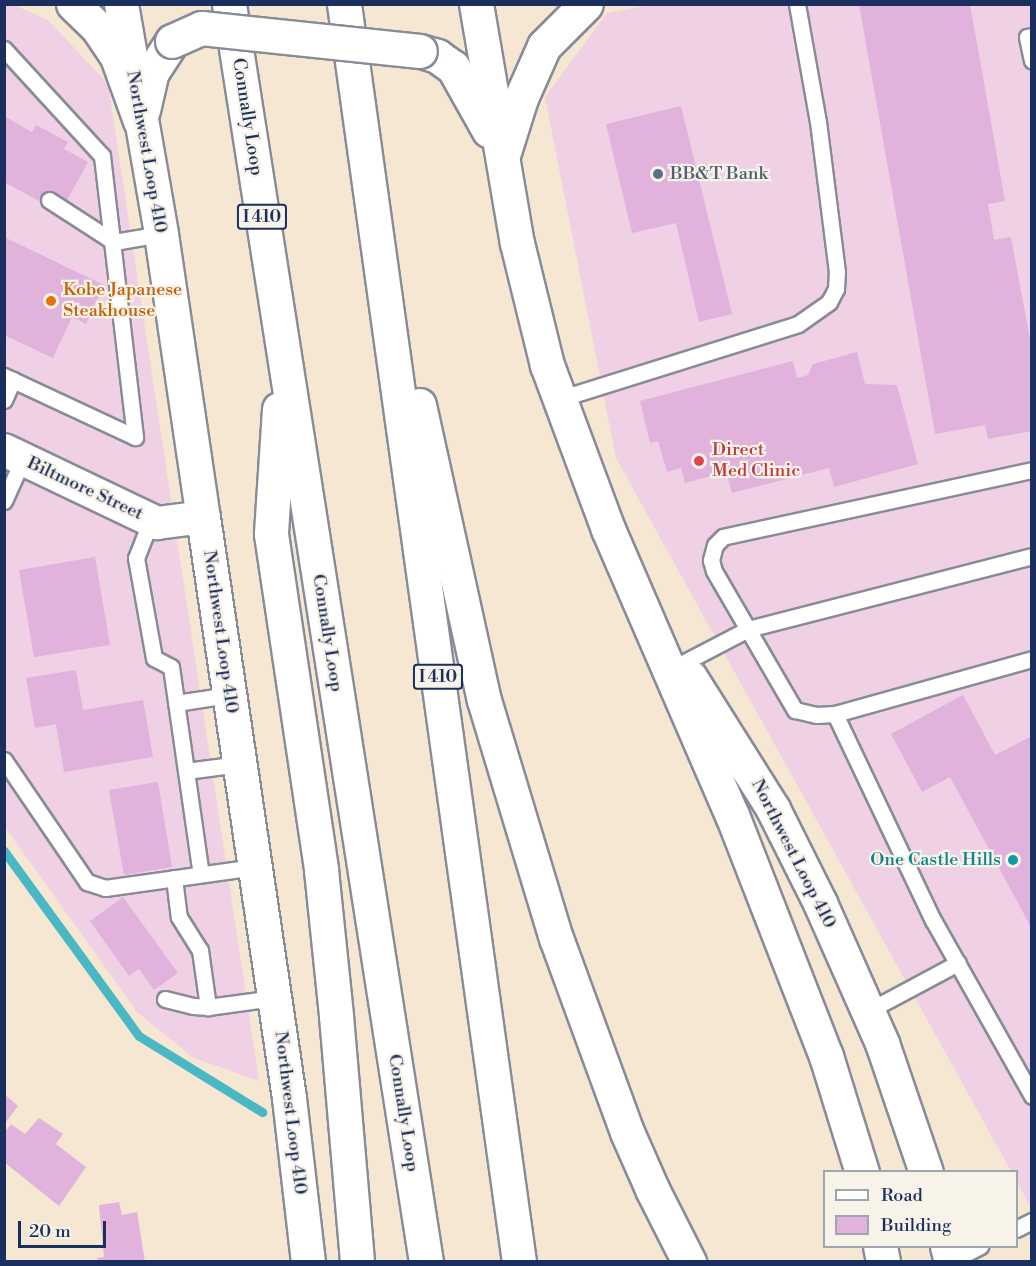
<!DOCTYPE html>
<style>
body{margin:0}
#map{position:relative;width:1036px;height:1266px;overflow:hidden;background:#f5e7d2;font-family:"Libre Bodoni",serif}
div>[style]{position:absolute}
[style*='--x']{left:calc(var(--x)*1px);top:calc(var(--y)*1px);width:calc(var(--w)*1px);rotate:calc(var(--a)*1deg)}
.built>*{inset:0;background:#f0d0e4}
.stream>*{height:9px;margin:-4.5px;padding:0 4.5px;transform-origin:4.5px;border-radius:4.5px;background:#4ab7c4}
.building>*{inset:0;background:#e1b2dc}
.roads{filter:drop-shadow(2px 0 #888b98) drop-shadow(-2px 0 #888b98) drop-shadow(0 2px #888b98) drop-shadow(0 -2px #888b98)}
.service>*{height:15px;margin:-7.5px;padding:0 7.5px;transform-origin:7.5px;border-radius:7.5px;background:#fff}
.minor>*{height:32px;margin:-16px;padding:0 16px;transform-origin:16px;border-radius:16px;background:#fff}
.secondary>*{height:33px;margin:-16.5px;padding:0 16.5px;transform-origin:16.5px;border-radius:16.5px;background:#fff}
.primary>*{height:33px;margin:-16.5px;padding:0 16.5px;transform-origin:16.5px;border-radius:16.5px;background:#fff}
.motorway>*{height:33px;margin:-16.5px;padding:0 16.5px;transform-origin:16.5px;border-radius:16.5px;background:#fff}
.bridges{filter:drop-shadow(2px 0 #888b98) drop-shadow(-2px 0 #888b98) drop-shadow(0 2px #888b98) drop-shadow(0 -2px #888b98)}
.secondary-bridge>*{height:33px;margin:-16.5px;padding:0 16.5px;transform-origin:16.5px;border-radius:16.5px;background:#fff}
.dots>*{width:16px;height:16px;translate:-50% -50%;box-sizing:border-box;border:3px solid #f7f3e8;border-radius:50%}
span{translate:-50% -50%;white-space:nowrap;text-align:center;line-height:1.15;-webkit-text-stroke:4.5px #f7f3e8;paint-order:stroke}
.shield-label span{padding:2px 4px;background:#f7f3e8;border:2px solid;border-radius:4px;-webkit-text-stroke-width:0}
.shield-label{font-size:16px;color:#1b2f5e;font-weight:700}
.street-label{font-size:18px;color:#1b2f5e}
.service-label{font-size:18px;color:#4e5e75}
.left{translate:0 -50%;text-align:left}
.food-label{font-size:18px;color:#c56008}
.health-label{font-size:18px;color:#be3a42}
.culture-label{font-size:18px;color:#0d838f}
.right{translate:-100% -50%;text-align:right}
.frame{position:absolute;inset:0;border:6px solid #1b2f5e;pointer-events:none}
.legend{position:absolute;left:823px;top:1170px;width:195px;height:78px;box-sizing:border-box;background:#f7f3e8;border:2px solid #9fa5b1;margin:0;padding:8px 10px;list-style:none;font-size:18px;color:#1b2f5e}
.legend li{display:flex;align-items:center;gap:12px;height:30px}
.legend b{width:30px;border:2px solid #9fa5b1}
.scale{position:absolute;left:18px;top:1221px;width:88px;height:27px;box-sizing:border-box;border:3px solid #1b2f5e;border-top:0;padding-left:8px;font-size:18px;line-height:21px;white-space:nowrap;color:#1b2f5e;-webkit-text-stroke:4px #f7f3e8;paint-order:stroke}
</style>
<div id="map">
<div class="built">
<i style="clip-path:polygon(4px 5px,14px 5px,48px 20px,108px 84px,259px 1081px,192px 1057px,137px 1012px,5px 827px)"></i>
<i style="clip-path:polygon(650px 5px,1031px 5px,1031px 1208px,1017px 1181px,1016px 1172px,1011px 1171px,616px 458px,545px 97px,607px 13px)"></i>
</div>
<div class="stream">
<i style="--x:4;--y:851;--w:229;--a:53.9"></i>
<i style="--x:139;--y:1036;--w:145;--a:31.7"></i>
</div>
<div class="building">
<i style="clip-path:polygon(859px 4px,970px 4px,1005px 201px,988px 204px,994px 240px,1011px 237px,1032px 350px,1032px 431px,988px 439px,985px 425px,935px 434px)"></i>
<i style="clip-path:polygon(681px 106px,732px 314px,699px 322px,676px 223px,632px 233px,606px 124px)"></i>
<i style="clip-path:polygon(4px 116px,32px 132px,36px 125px,68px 142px,64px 149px,88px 162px,66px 202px,47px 191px,41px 202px,4px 182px)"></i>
<i style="clip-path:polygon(4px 237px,104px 285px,86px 324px,72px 317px,53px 358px,4px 335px)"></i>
<i style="clip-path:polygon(857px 352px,865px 384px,897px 385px,918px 464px,834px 487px,829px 468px,732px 493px,726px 472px,685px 483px,681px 468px,667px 472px,658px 441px,650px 443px,640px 401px,793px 361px,797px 378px,808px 375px,813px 364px)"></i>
<i style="clip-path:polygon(95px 557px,110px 645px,34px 657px,19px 570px)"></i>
<i style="clip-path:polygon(76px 670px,83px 710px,143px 700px,153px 757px,64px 772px,56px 724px,35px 728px,26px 678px)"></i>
<i style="clip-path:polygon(963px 695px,995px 755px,1032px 736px,1032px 929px,950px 777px,922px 792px,891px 734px)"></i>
<i style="clip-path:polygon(158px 782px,172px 867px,124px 875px,109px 790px)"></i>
<i style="clip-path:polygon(123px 897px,178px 973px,154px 990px,139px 969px,129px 976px,90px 921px)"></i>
<i style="clip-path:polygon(4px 1094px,18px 1106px,6px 1122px,4px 1121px)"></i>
<i style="clip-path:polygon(39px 1118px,63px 1134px,56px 1144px,86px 1167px,59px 1206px,4px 1162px,4px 1133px,11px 1124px,25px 1134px)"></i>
<i style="clip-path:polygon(119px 1202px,122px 1215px,137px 1212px,145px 1262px,98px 1262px,97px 1258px,104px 1257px,99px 1205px)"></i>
</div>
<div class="roads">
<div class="service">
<i style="--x:1032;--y:36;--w:5;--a:169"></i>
<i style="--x:1027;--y:37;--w:24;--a:78"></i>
<i style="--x:4;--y:49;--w:145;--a:47.5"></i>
<i style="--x:102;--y:156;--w:283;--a:83.3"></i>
<i style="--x:135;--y:437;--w:145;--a:-155"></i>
<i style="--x:49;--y:200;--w:77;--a:32.9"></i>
<i style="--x:114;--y:242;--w:48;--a:-9.7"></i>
<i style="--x:559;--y:399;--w:250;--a:-17.4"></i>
<i style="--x:798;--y:324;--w:38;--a:-35"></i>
<i style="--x:829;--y:302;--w:15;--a:-62"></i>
<i style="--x:836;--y:289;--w:17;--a:-87"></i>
<i style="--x:837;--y:272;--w:151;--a:-97.2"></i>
<i style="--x:818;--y:122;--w:120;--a:-100.1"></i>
<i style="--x:4;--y:400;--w:22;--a:-66"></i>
<i style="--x:1032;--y:470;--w:316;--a:167.8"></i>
<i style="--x:723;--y:537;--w:11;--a:135"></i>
<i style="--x:715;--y:545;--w:16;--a:105"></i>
<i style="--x:711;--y:560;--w:11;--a:75"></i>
<i style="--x:714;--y:571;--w:161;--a:59.8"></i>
<i style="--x:795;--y:710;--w:22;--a:13"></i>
<i style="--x:816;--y:715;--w:19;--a:-3"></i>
<i style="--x:835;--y:714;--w:228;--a:64.6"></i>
<i style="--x:933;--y:920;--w:202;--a:60.6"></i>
<i style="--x:4;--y:501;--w:46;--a:-65.7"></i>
<i style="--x:151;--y:520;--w:41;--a:111.5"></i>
<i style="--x:136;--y:558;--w:102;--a:79.8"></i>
<i style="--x:154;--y:658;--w:19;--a:28"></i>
<i style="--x:171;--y:667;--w:209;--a:81.8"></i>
<i style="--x:681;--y:664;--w:76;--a:-27.6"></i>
<i style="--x:748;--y:629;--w:293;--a:-14.4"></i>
<i style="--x:176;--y:703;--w:54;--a:-8.6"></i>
<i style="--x:835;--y:714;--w:205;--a:-15.6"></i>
<i style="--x:4;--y:760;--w:148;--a:55.8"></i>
<i style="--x:87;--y:882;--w:19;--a:18"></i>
<i style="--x:105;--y:888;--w:151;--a:-8"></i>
<i style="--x:186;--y:771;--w:54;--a:-7.4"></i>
<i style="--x:174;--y:878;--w:39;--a:83"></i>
<i style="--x:179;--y:917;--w:39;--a:58"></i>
<i style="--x:200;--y:950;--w:58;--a:82"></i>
<i style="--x:165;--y:999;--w:29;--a:14"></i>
<i style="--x:193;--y:1006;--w:15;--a:4"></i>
<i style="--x:208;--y:1007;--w:67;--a:-7.8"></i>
<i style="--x:868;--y:1011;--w:102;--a:-28.1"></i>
<i style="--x:1016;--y:1229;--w:18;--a:-27"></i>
<i style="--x:951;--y:1261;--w:33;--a:-27"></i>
</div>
<div class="minor">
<i style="--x:4;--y:450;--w:170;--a:25.5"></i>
<i style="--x:157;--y:523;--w:46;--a:-7.4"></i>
</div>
<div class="secondary">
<i style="--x:121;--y:4;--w:233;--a:80.1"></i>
<i style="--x:161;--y:234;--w:286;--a:81.6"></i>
<i style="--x:203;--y:517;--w:587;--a:81.58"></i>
<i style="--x:289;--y:1098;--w:165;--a:83.4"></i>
<i style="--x:476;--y:4;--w:242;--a:80.3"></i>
<i style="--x:517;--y:243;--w:126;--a:76.2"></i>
<i style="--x:547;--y:365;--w:175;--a:69.6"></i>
<i style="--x:608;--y:529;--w:312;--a:66.6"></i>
<i style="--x:732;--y:815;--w:259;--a:68.7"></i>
<i style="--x:826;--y:1056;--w:121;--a:72.8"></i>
<i style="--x:420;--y:51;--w:18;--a:16"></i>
<i style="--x:437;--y:56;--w:19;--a:35"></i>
<i style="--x:453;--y:67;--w:73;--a:60.6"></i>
<i style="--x:143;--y:110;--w:39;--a:-77"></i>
<i style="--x:152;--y:72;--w:37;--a:-57"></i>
<i style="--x:504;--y:152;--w:57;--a:-72.5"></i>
<i style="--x:521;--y:98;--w:57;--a:-66.1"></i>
<i style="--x:544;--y:46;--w:59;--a:-45"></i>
<i style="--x:690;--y:677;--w:156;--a:57.8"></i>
<i style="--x:773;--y:809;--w:105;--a:63.4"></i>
<i style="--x:820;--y:903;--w:153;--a:66.1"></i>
<i style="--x:882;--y:1043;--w:136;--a:71.2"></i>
<i style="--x:880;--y:1246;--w:16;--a:79"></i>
<i style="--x:947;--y:1246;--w:16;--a:76"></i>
</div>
<div class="primary">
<i style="--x:73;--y:4;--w:33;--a:44"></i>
<i style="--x:97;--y:27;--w:36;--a:56"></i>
<i style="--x:117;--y:57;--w:68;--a:70.2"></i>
</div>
<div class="motorway">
<i style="--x:229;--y:4;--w:1273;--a:81.1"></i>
<i style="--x:344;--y:4;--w:1270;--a:82.08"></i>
<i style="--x:419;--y:405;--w:302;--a:77.6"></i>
<i style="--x:484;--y:700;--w:249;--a:73.2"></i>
<i style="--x:556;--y:938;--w:207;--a:69.9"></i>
<i style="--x:627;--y:1132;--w:64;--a:66.2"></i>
<i style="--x:653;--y:1191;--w:80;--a:63.1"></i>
<i style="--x:279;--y:409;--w:125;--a:93.7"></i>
<i style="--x:271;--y:534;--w:340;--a:81.5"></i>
<i style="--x:321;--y:870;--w:147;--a:84.1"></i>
<i style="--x:336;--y:1016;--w:247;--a:85.1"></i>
</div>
</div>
<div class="bridges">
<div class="secondary-bridge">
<i style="--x:172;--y:41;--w:32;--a:-24"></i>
<i style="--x:201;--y:28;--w:220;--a:6"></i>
</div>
</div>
<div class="dots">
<i style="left:658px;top:174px;background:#5c6f8a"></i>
<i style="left:51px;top:301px;background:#e8710a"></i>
<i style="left:699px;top:461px;background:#e0444e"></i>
<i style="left:1013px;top:860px;background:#0f9aa8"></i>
</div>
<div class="shield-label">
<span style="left:262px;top:217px">I 410</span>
<span style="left:438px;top:677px">I 410</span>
</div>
<div class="street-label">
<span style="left:247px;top:117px;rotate:81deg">Connally Loop</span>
<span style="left:146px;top:152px;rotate:80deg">Northwest Loop 410</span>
<span style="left:85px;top:489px;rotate:25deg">Biltmore Street</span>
<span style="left:220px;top:632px;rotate:82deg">Northwest Loop 410</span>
<span style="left:327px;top:633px;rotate:81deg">Connally Loop</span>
<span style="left:793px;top:854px;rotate:63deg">Northwest Loop 410</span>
<span style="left:290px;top:1113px;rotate:83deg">Northwest Loop 410</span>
<span style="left:403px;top:1113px;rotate:81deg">Connally Loop</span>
</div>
<div class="service-label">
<span class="left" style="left:670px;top:174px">BB&amp;T Bank</span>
</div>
<div class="food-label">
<span class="left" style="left:63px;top:301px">Kobe Japanese<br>Steakhouse</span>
</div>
<div class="health-label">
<span class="left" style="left:712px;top:461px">Direct<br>Med Clinic</span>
</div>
<div class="culture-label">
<span class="right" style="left:1001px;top:860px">One Castle Hills</span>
</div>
<div class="frame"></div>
<ul class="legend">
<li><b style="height:8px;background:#fff"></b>Road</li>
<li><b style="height:16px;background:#e1b2dc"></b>Building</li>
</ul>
<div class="scale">20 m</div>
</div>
